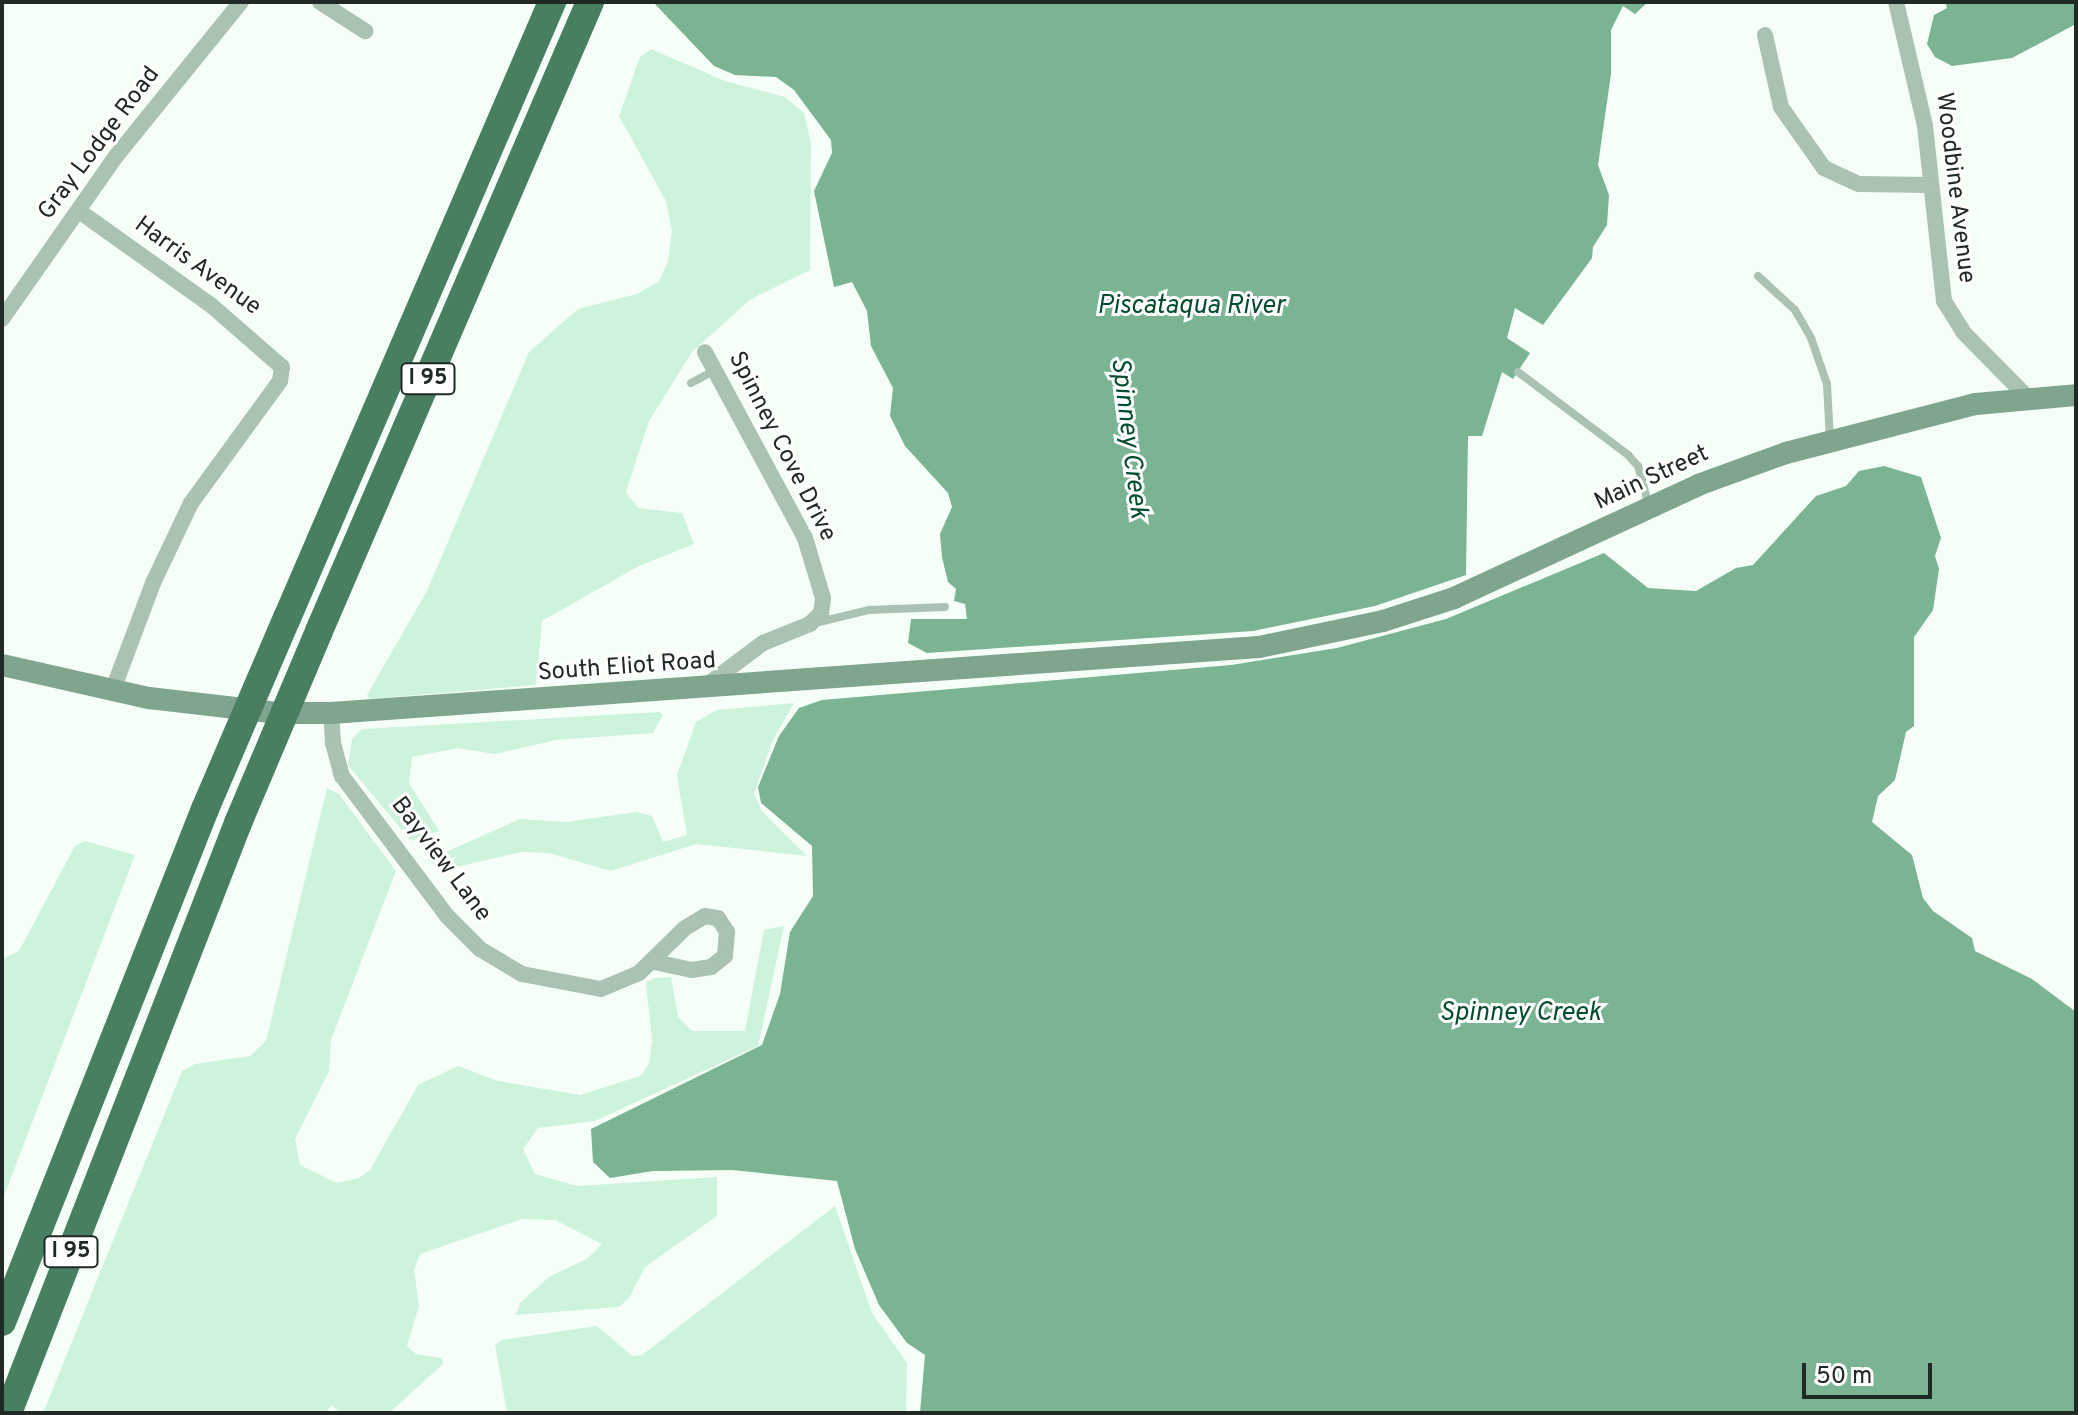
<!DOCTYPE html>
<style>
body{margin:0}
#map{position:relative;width:2078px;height:1415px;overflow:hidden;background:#f5fff8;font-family:Overpass,sans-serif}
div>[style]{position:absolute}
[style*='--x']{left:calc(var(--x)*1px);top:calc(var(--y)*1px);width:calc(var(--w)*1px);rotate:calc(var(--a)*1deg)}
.green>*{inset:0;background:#cef3dc}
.water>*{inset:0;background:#7bb493}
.lane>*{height:8px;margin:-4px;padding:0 4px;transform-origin:4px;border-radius:4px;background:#a9c2b2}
.street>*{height:16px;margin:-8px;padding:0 8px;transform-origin:8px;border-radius:8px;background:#a9c2b2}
.secondary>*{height:22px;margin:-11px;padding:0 11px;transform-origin:11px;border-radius:11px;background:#80a58f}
.highway>*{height:28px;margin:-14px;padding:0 14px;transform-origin:14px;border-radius:14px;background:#477f60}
.highway-bridge>*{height:28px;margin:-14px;padding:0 14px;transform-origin:14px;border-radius:14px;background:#477f60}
span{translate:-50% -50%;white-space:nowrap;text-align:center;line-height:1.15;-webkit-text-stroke:6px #fff;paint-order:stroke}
.shield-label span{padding:2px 6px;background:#fff;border:2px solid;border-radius:6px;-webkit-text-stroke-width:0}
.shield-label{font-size:22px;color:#202923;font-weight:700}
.street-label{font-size:24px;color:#202923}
.water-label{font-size:26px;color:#024d2e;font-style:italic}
.frame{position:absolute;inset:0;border:4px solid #202923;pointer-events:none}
.scale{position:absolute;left:1802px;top:1363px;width:130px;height:36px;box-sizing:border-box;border:4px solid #202923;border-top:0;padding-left:10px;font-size:24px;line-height:28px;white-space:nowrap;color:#202923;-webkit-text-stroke:6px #fff;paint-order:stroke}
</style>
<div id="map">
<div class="green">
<i style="clip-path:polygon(651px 49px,725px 81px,785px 97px,804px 113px,811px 143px,810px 270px,751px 299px,692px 352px,649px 421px,626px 492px,638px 508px,682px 513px,694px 544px,639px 566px,542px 621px,536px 685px,370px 699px,367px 695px,427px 591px,529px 352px,578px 309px,637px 294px,659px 281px,668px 261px,672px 231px,666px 201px,619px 116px,640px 57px)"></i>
<i style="clip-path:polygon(794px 703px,772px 742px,754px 794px,762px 811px,807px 856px,696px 844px,611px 871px,549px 853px,522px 852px,442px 870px,428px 860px,520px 819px,566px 822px,636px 812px,652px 816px,663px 842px,687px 835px,677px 775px,696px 722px,717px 710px)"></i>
<i style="clip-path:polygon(659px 712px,663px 715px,653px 733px,556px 740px,495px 754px,458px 748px,412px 757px,409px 783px,439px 831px,411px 841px,348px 765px,352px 739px,362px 729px)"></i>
<i style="clip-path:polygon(327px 788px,339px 794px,396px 871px,331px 1040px,329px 1071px,295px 1139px,300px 1165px,337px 1183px,359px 1178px,370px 1170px,418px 1085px,458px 1066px,498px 1081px,580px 1095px,640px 1076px,649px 1064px,652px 1041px,646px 983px,654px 978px,671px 977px,678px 1017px,692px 1031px,745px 1031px,764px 930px,784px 926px,758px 1046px,595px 1121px,538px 1128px,523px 1149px,535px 1174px,577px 1186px,717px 1177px,717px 1216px,645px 1267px,629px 1298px,619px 1307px,516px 1315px,520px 1303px,549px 1277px,588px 1258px,602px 1244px,555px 1220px,522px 1219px,420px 1254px,414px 1270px,419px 1306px,407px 1346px,416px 1354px,442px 1358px,443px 1364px,389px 1413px,340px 1413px,332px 1405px,325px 1413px,43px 1413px,182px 1071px,195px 1064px,250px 1056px,266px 1041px)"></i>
<i style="clip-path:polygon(85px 841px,135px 855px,2px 1201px,2px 959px,19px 951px,75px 846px)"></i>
<i style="clip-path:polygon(835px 1206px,872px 1313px,907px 1363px,906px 1413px,507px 1413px,495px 1345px,502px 1340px,597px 1326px,632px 1356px,642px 1355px)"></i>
</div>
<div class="water">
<i style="clip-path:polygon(653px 2px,1648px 2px,1635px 14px,1623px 6px,1611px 30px,1611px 74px,1598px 165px,1609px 195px,1607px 225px,1593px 247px,1592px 258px,1543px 325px,1515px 308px,1507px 338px,1530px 353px,1513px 379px,1502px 372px,1482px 436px,1468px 436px,1466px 575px,1375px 606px,1253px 631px,927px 653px,908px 643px,911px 619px,967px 619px,965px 604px,954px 601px,956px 589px,948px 582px,942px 557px,940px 534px,952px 507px,948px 493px,905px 446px,890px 416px,893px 388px,871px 346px,867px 311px,852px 282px,834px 287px,814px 191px,832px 153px,831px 140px,794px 90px,776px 77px,735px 75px,714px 66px)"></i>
<i style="clip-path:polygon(1945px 2px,2076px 2px,2076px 24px,2012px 58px,1952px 66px,1935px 57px,1927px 44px,1934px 15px,1947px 8px)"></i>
<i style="clip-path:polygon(1884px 466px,1921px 477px,1941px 538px,1935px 556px,1939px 569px,1933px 610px,1914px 637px,1914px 726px,1906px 732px,1895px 780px,1878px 796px,1872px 822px,1912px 855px,1923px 898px,1933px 911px,1972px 938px,1975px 951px,2032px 979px,2076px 1012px,2076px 1413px,920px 1413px,925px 1355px,907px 1343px,879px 1305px,855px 1249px,837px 1181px,732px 1170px,653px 1171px,610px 1178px,593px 1162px,591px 1129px,762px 1045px,780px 994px,790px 932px,813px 896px,812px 846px,761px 803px,758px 787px,779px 736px,799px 708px,822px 700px,1231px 665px,1337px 648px,1446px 619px,1604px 553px,1648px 588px,1696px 591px,1736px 568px,1753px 565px,1816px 496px,1846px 486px,1859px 471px)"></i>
</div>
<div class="lane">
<i style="--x:1758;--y:276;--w:50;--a:42.6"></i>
<i style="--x:1795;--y:310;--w:32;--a:60"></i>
<i style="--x:1811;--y:338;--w:49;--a:70.8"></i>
<i style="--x:1827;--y:384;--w:55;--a:86.9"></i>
<i style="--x:1518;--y:372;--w:138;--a:37"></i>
<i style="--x:1628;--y:455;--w:15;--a:48"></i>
<i style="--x:1638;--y:466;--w:41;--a:74.6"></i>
<i style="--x:691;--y:383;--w:27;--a:-28"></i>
<i style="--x:815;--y:623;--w:56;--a:-13.5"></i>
<i style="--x:869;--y:610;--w:76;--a:-2.3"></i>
</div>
<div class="street">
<i style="--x:320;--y:2;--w:54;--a:32.8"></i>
<i style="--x:1896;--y:2;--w:127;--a:76.8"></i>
<i style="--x:1925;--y:126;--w:176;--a:83.8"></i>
<i style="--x:1944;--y:301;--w:36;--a:58"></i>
<i style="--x:1963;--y:332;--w:93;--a:45.4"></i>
<i style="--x:1765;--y:35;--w:74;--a:77.5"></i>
<i style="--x:1781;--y:107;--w:75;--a:54.8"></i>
<i style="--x:1824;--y:168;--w:38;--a:25"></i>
<i style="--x:1859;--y:184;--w:71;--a:0.8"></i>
<i style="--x:79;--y:211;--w:163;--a:35.5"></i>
<i style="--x:212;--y:306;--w:93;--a:41.1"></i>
<i style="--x:282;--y:367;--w:14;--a:98"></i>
<i style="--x:280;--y:381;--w:151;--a:126.1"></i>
<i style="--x:191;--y:503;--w:89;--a:115.4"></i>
<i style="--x:153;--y:583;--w:116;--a:110.6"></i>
<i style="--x:2;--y:319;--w:200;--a:-55"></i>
<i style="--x:117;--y:155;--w:197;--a:-51"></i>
<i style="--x:703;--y:688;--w:75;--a:-36.9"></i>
<i style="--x:763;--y:643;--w:51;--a:-22"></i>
<i style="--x:810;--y:624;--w:16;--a:-45"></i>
<i style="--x:821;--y:613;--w:15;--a:-82"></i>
<i style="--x:823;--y:598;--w:63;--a:-106.7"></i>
<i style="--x:805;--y:538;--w:211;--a:-118.3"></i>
<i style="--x:331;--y:713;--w:30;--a:86"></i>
<i style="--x:333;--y:743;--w:34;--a:75"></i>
<i style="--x:342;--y:776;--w:175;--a:53.1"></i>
<i style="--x:447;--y:916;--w:47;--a:45"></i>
<i style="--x:480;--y:949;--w:49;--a:30.8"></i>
<i style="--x:522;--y:974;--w:80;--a:10.8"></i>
<i style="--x:601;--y:989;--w:41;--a:-22.8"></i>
<i style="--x:639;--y:973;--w:64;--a:-44.4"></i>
<i style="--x:685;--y:928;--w:23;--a:-31"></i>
<i style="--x:705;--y:916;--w:13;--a:9"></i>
<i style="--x:718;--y:918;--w:17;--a:57"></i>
<i style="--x:727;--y:932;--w:24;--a:95"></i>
<i style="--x:725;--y:956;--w:18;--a:142"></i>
<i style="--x:711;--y:967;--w:19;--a:171"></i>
<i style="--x:692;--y:970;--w:39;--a:-168"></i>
</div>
<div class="secondary">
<i style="--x:2;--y:665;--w:151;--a:12.7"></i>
<i style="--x:149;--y:698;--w:131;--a:6.6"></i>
<i style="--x:279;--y:713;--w:52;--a:0"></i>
<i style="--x:331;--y:713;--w:930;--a:-4.07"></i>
<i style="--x:1259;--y:647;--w:127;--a:-11.8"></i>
<i style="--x:1383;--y:621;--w:75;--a:-17.9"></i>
<i style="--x:1454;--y:598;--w:269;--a:-24.8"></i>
<i style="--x:1698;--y:485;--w:94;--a:-20"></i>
<i style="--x:1786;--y:453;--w:196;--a:-14.5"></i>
<i style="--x:1976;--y:404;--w:100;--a:-5.1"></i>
</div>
<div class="highway">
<i style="--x:287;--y:618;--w:671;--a:-66.72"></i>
<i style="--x:319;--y:631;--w:685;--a:-66.69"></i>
<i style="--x:2;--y:1322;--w:552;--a:-68.41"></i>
<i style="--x:8;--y:1413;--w:633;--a:-68.7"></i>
</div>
<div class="highway-bridge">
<i style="--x:205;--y:809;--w:208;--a:-66.8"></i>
<i style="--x:238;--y:823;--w:208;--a:-67.1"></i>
</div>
<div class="shield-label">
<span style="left:428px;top:379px">I 95</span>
<span style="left:71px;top:1252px">I 95</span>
</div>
<div class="street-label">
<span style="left:100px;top:144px;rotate:-53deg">Gray Lodge Road</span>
<span style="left:1954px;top:188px;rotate:83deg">Woodbine Avenue</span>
<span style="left:197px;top:267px;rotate:36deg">Harris Avenue</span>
<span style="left:781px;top:447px;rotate:63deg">Spinney Cove Drive</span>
<span style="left:1652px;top:479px;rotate:-25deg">Main Street</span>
<span style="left:627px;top:668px;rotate:-4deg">South Eliot Road</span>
<span style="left:440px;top:860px;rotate:53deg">Bayview Lane</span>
</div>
<div class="water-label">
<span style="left:1191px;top:307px">Piscataqua River</span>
<span style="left:1128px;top:438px;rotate:83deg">Spinney Creek</span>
<span style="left:1520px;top:1014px">Spinney Creek</span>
</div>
<div class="frame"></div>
<div class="scale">50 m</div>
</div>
